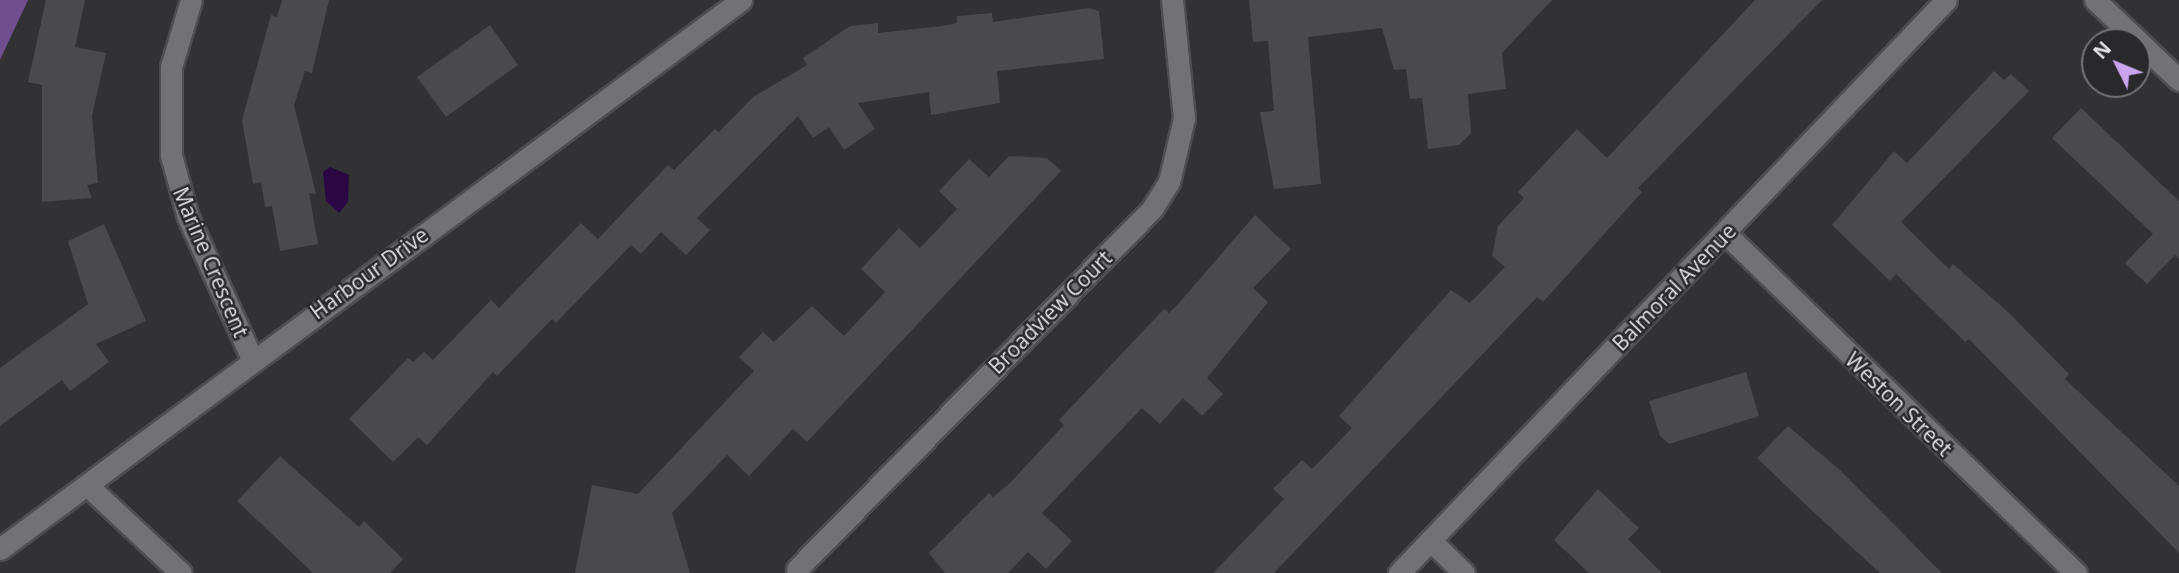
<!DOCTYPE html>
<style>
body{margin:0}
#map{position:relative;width:2179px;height:573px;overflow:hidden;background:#323134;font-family:"Open Sans",sans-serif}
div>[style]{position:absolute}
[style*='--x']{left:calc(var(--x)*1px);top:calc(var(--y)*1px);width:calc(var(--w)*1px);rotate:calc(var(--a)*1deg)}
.forest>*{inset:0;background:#6f4f8d}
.water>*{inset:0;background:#2a0742}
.building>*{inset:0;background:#4a494b}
.roads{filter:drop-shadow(2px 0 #4e4d4f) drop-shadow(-2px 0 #4e4d4f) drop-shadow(0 2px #4e4d4f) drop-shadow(0 -2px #4e4d4f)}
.minor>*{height:21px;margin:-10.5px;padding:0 10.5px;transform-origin:10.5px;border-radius:10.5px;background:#727174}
span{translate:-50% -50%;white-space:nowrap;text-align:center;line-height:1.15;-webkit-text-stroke:5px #29282a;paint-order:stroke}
.street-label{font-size:21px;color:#e3e2e4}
.north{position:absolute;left:2081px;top:28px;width:70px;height:70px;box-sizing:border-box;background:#29282a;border:2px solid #737274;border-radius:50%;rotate:313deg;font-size:19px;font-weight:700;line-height:28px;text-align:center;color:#e3e2e4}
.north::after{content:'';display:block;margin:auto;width:24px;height:32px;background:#c9a5ee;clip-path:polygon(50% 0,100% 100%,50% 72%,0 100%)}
</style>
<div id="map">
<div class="forest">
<i style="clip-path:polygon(0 0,28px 0,0 60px)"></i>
</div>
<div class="water">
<i style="clip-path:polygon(330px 167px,349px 175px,348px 202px,339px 213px,326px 201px,323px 172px)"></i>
</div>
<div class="building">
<i style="clip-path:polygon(46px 0,85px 0,75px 47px,106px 53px,92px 116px,98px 183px,87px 185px,92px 198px,42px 202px,42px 85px,28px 82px)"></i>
<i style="clip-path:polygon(282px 0,329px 0,312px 73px,305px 71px,294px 105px,316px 194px,309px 193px,318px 244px,280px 251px,272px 206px,265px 207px,261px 182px,253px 184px,242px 120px,271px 15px,277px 17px)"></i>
<i style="clip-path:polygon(1249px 0,1552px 0,1502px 53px,1506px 89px,1468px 94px,1471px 133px,1459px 145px,1428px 149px,1422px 98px,1410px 99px,1406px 69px,1394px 70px,1382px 28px,1308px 37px,1321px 184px,1274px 189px,1260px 112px,1274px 111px,1268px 41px,1253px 42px)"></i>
<i style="clip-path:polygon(1755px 0,1822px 0,1638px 188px,1642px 192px,1543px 302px,1537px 297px,1274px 573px,1213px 573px,1284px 499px,1273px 489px,1302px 460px,1312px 469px,1352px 428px,1339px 416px,1451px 290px,1470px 303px,1505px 267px,1492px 256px,1498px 226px,1524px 198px,1518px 192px,1577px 129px,1607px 158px)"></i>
<i style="clip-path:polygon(1089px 8px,1099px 11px,1104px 59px,997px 71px,1000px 103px,931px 115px,929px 92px,858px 103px,875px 129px,844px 150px,829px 127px,813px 138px,798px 116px,697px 218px,710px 230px,686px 255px,661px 232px,641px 254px,631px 245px,556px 323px,552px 319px,497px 376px,493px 372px,427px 445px,418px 437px,393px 462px,349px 419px,408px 358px,413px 362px,424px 352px,433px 360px,491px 300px,499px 308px,581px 223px,598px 239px,668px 165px,674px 170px,715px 129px,719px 132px,753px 97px,807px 65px,803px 58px,850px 26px,878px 23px,878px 33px,942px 26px,957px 23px,957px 16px,992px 13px,993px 22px)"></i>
<i style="clip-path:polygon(490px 25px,518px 65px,446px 117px,417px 77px)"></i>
<i style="clip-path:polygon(1994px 71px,2004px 80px,2011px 74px,2029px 91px,1901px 222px,1949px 269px,1953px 264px,2008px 312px,2069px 374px,2065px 379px,2179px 486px,2179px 553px,1969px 339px,1965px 342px,1896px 274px,1890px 281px,1832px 225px,1894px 151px,1907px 163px)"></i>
<i style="clip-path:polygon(2081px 108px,2179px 201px,2179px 259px,2175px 255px,2147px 284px,2125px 263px,2153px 234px,2052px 138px)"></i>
<i style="clip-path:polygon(1009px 156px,1047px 158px,1061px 171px,807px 442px,793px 429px,749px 476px,727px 455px,672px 513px,690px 573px,575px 573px,592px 485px,638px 494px,754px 371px,739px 357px,763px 332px,774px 342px,812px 306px,844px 336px,885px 292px,861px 269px,899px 228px,920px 248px,957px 209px,939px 191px,969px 159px,989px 177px)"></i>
<i style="clip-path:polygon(1255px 215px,1291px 249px,1253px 288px,1268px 302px,1207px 378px,1223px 394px,1202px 416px,1183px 398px,1160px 424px,1142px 408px,1042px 513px,1072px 541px,1046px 569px,1028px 552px,1008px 573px,945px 573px,929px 553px,989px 493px,993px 497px,1010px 483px,1064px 425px,1059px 420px,1164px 309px,1169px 313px,1179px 303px)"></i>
<i style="clip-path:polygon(104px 224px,146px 321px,96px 344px,109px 362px,70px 391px,62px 380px,0 426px,0 368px,88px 304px,68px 241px)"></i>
<i style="clip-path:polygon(1746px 372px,1759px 416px,1669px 444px,1660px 436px,1649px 401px)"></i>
<i style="clip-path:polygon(1788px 426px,1841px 471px,1942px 573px,1880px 573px,1807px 506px,1757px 458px)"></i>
<i style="clip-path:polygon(280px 456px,359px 527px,364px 521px,403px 559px,390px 573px,313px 573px,237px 501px)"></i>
<i style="clip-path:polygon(1598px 489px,1639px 528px,1628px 539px,1662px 573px,1589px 573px,1554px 540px)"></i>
</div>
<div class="roads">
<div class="minor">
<i style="--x:191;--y:0;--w:70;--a:106.6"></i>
<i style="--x:171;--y:67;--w:88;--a:90"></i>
<i style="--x:171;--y:155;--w:64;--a:74.7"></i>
<i style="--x:188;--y:217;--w:156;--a:65.7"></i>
<i style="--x:2095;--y:0;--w:116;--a:43.6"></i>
<i style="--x:1725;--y:233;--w:489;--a:44.1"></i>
<i style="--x:88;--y:486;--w:127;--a:43.1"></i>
<i style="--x:1430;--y:540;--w:47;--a:44.1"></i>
<i style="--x:0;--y:549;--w:922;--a:-36.53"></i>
<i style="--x:797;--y:569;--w:506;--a:-45.4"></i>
<i style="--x:1152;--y:209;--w:32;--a:-58"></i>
<i style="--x:1169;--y:182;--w:66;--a:-76.8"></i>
<i style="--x:1184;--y:118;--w:119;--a:-95.8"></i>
<i style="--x:1399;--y:573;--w:792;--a:-46.33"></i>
</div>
</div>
<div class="street-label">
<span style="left:211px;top:262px;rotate:67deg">Marine Crescent</span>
<span style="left:369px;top:273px;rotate:-36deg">Harbour Drive</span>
<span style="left:1674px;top:287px;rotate:-46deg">Balmoral Avenue</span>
<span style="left:1050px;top:312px;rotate:-45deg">Broadview Court</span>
<span style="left:1899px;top:404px;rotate:44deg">Weston Street</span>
</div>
<div class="north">N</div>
</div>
